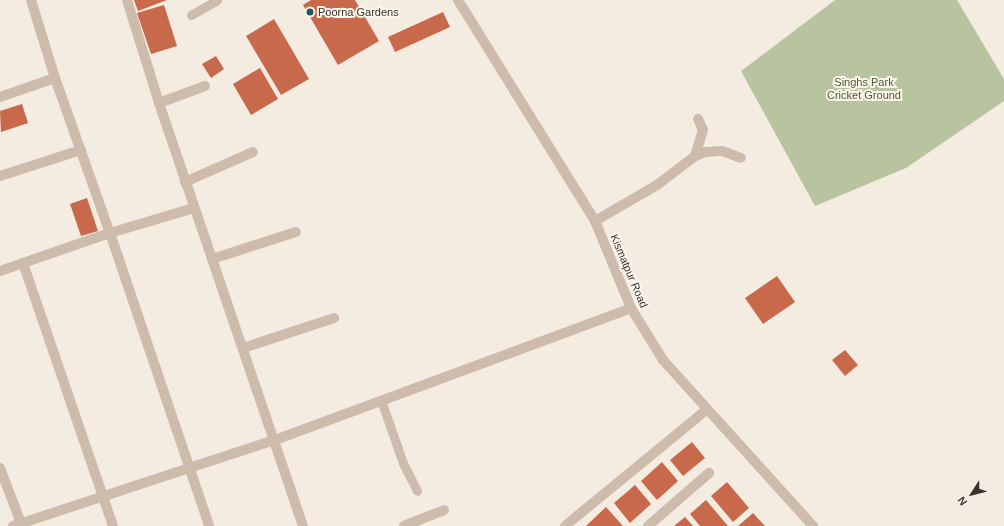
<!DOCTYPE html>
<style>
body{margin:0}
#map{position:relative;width:1004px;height:526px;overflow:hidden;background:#f4ebe1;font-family:Helvetica,sans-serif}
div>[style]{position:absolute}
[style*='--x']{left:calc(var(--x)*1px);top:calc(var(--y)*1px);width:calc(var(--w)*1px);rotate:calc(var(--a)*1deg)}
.green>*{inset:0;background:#b8c4a0}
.building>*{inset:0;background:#c8694b}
.service>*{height:9px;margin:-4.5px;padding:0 4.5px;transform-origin:4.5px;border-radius:4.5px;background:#cdbbac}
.minor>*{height:10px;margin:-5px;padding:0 5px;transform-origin:5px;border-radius:5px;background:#cdbbac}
.tertiary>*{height:10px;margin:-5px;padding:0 5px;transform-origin:5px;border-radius:5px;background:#cdbbac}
.dots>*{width:11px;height:11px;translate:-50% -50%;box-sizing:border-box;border:2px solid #fbf5ee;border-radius:50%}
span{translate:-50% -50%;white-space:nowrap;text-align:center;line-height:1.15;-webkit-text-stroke:4px #fbf5ee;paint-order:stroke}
.poi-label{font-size:11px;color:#3b302b}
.left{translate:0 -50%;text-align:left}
.park-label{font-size:11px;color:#4a5a2e}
.street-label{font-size:11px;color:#3b302b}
.north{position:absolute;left:952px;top:474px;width:40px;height:40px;-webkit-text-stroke:3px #fbf5ee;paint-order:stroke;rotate:234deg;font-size:11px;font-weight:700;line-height:16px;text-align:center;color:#3b302b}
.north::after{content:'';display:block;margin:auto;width:14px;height:18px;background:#3b302b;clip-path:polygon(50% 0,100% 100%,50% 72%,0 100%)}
</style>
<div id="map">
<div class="green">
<i style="clip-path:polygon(835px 0,957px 0,1004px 79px,1004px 101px,906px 168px,815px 206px,741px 71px)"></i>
</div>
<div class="building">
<i style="clip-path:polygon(134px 0,167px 0,138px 11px)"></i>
<i style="clip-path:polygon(311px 0,355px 0,379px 41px,338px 65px,303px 5px)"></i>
<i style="clip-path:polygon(164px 5px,177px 46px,151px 54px,137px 13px)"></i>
<i style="clip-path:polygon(443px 12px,450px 27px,395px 52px,388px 37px)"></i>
<i style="clip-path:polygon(274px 19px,309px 79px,281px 95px,246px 36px)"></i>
<i style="clip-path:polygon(216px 56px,224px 69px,211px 78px,202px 64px)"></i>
<i style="clip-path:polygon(260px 68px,278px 99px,251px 115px,233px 84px)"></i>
<i style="clip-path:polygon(22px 104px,28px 123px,1px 132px,0 111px)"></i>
<i style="clip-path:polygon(87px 198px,98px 231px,81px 236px,70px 204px)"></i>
<i style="clip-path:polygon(777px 276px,795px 302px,763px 324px,745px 298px)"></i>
<i style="clip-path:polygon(845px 350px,858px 365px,845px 376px,832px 360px)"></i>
<i style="clip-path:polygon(692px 442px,705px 458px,683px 476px,670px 460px)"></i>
<i style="clip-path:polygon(662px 462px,678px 481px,657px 500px,641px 481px)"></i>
<i style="clip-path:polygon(727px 482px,749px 508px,733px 522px,711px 496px)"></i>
<i style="clip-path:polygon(635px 485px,651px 504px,630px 523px,614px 503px)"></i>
<i style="clip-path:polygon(706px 500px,728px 526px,700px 526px,690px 514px)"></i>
<i style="clip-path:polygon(606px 507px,623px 526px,586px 526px)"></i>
<i style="clip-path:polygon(753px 513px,765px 526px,738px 526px)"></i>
<i style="clip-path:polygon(685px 517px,693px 526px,674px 526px)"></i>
</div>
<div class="service">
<i style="--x:191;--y:15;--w:30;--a:-30"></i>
<i style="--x:381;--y:400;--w:67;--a:70.8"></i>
<i style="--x:403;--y:463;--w:31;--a:63"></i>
</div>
<div class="minor">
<i style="--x:31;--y:0;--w:82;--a:72.9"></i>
<i style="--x:55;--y:78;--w:164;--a:70.5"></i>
<i style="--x:110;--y:233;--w:309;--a:71.3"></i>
<i style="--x:127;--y:0;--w:108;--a:72.7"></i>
<i style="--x:159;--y:103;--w:447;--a:71.2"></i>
<i style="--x:0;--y:97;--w:58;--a:-19.1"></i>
<i style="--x:159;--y:103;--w:49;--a:-20.3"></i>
<i style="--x:695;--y:156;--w:12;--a:-20"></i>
<i style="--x:706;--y:152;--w:16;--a:-4"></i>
<i style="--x:722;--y:151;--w:20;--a:20"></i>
<i style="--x:0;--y:176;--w:85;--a:-17.8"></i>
<i style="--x:185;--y:182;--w:74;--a:-23.8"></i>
<i style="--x:595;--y:221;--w:72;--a:-30.1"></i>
<i style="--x:657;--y:185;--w:48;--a:-37.3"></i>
<i style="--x:695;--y:156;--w:27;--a:-73"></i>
<i style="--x:703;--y:130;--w:12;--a:-114"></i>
<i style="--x:212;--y:259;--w:88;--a:-17.8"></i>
<i style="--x:23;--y:263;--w:278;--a:71.1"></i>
<i style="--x:0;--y:271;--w:116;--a:-19.1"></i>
<i style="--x:110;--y:233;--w:88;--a:-16.6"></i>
<i style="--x:243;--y:348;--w:96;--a:-18.2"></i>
<i style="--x:0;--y:468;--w:59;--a:69.1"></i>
<i style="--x:13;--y:526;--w:276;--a:-18.2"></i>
<i style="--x:275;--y:440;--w:380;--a:-20.3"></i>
<i style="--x:404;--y:526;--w:43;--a:-21.8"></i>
<i style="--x:565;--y:526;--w:183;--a:-39.4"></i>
<i style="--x:648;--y:526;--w:81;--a:-41"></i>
</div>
<div class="tertiary">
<i style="--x:458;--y:0;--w:260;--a:58.2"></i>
<i style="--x:595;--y:221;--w:94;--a:67.5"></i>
<i style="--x:631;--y:308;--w:61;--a:58.4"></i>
<i style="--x:663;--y:360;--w:224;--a:47.9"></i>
</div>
<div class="dots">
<i style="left:310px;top:12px;background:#1f5a5e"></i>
</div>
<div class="poi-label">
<span class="left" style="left:318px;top:12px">Poorna Gardens</span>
</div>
<div class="park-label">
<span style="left:864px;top:89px">Singhs Park<br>Cricket Ground</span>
</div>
<div class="street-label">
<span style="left:629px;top:271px;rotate:67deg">Kismatpur Road</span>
</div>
<div class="north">N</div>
</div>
